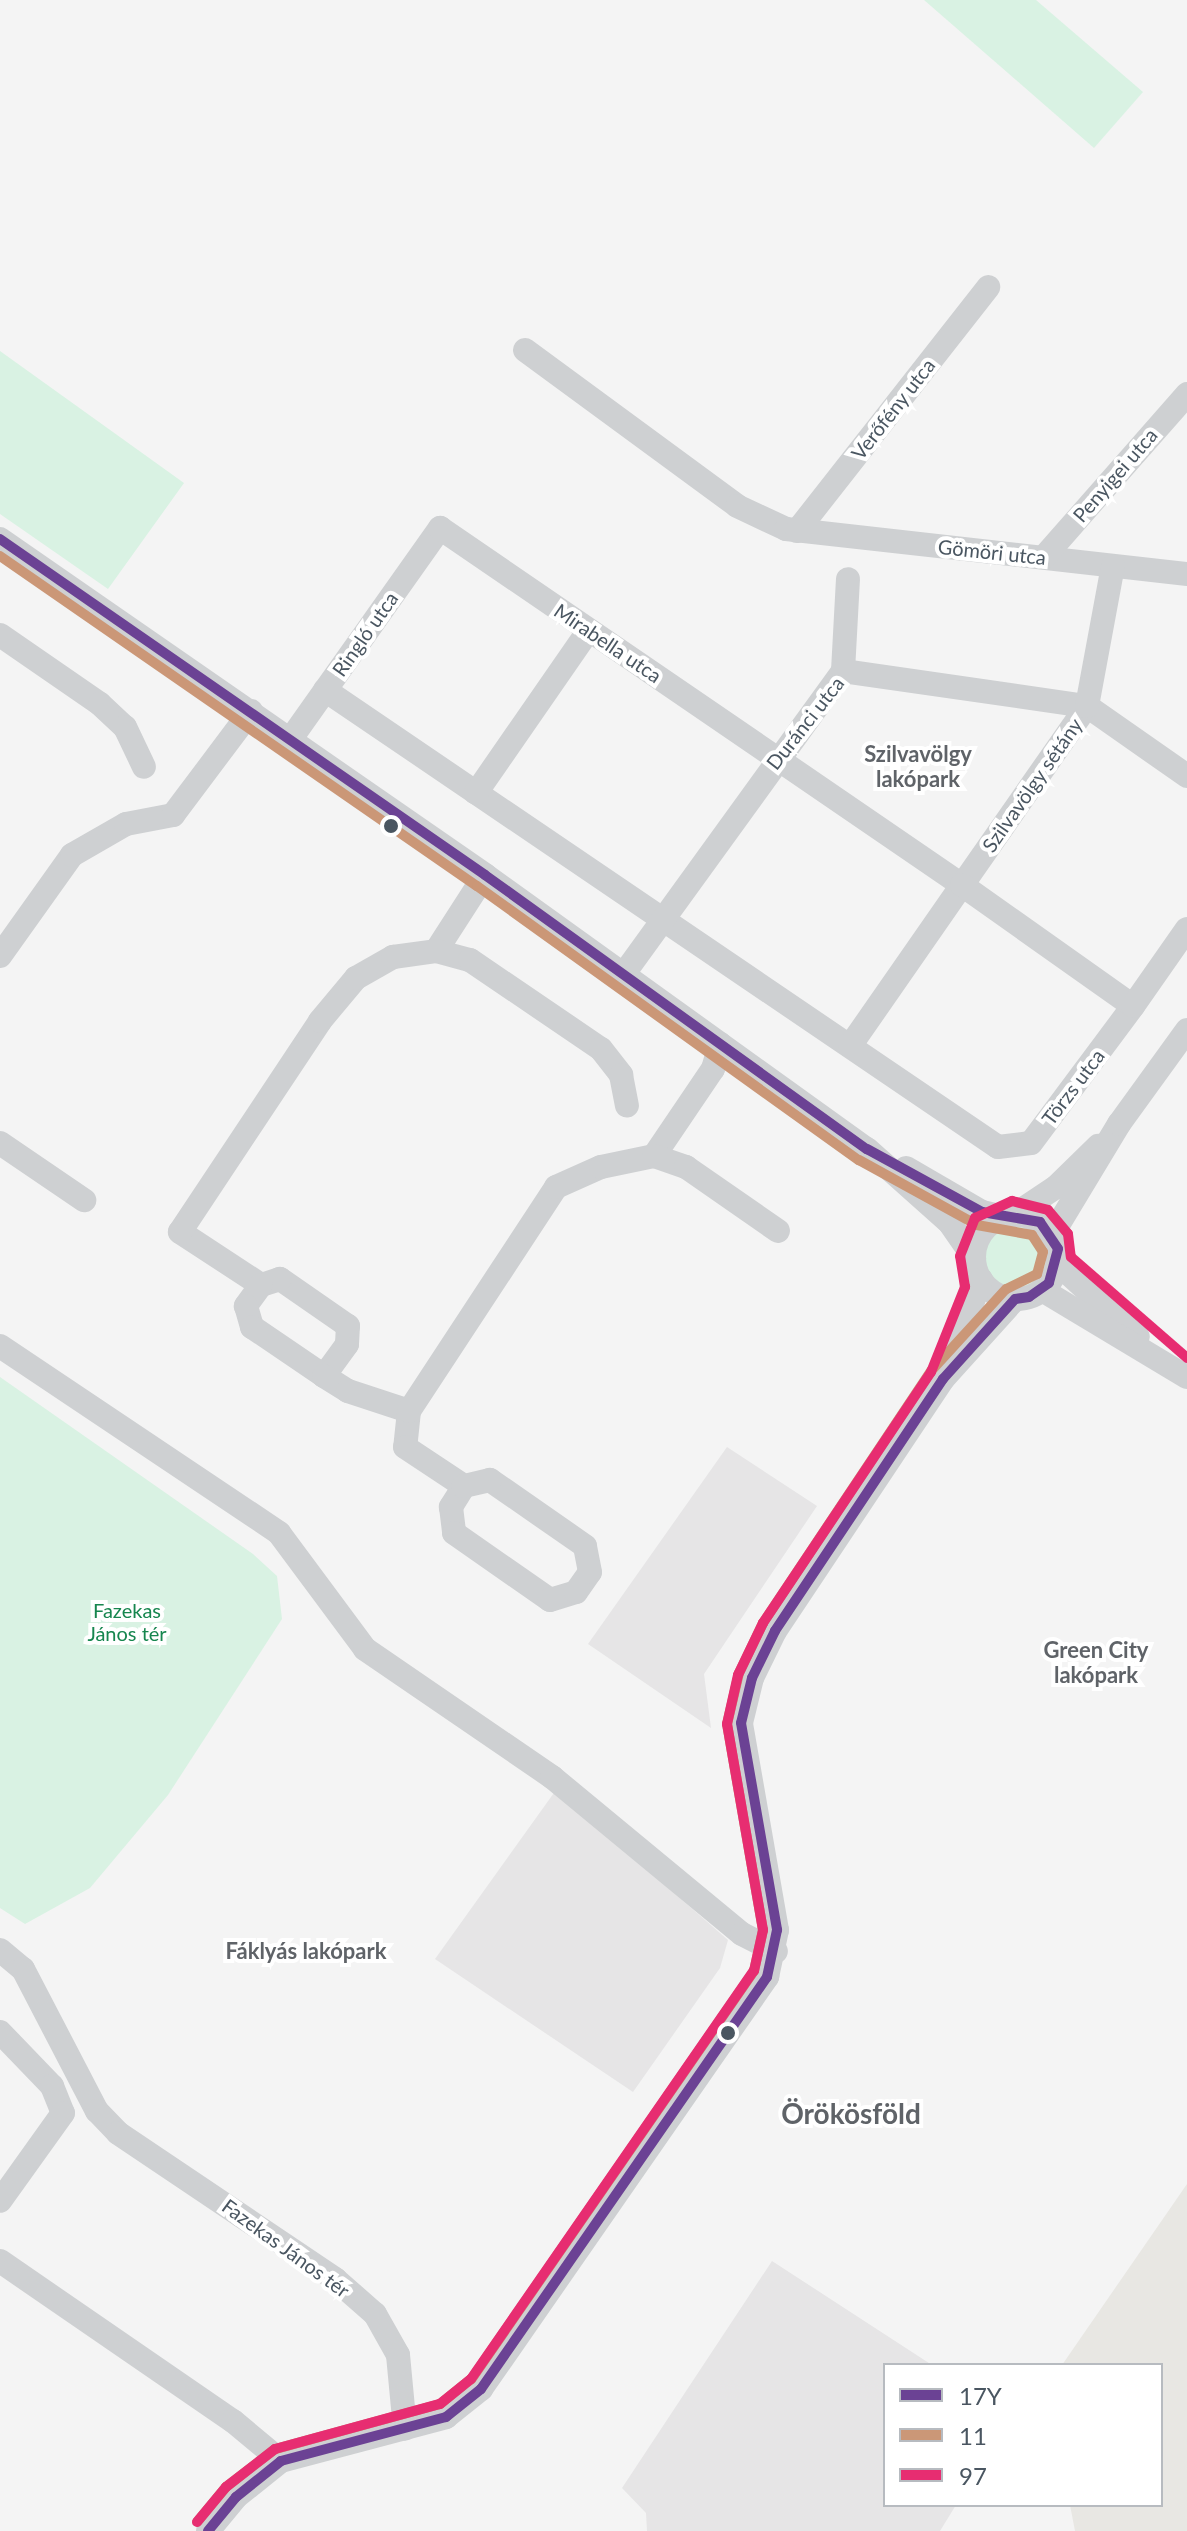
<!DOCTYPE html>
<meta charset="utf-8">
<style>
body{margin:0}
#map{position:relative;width:1187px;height:2531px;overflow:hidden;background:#f4f4f4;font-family:Lato,sans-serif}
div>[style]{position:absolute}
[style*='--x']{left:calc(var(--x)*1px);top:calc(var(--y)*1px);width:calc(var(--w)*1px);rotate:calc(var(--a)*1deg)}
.commercial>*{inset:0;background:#e8e7e3}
.education>*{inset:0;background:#e6e5e6}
.green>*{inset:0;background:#d9f2e3}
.round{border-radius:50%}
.street>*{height:24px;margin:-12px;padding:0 12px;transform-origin:12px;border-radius:12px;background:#ced0d2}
.street>.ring{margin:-12px;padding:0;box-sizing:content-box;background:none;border:24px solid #ced0d2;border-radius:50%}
.bus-1>*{height:10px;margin:-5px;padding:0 5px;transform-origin:5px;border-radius:5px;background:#6b4294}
.bus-2>*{height:10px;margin:-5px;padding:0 5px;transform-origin:5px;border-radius:5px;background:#cb9777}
.bus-3>*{height:10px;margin:-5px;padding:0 5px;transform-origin:5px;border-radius:5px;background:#e72d71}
.dots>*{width:22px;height:22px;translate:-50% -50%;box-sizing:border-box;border:4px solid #fff;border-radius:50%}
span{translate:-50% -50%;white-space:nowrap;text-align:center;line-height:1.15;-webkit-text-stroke:8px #fff;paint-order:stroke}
.street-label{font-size:20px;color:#4a5661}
.park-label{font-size:20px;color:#17864f}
.neighbourhood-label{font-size:22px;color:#5f6368;font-weight:700}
.district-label{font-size:28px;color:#5f6368;font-weight:700}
.legend{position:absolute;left:883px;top:2363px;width:280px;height:144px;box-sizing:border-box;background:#fff;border:2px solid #b7bbc0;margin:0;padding:10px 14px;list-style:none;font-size:24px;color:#4a5661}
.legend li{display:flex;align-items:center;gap:16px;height:40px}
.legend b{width:40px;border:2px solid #b7bbc0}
</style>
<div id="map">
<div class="commercial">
<i style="clip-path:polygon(1187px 2184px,1187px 2531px,1075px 2531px,1070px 2505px,1161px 2505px,1161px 2365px,1062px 2365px)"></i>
</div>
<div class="education">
<i style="clip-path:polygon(727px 1447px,817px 1506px,704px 1674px,711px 1728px,588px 1644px)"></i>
<i style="clip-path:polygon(556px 1790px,728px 1940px,720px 1968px,633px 2092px,435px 1959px)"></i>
<i style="clip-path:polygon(772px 2261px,932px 2365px,885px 2365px,885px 2505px,956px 2505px,940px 2531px,647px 2531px,646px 2513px,622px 2488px)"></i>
</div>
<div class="green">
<i style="clip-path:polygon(924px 0,1036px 0,1143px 92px,1094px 148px)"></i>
<i style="clip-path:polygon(0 351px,184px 483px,108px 589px,0 514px)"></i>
<i class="round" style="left:984px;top:1224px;width:66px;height:66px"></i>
<i style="clip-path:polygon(0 1377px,253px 1554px,277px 1576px,282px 1619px,168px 1795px,90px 1888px,25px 1924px,0 1908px)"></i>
</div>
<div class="street">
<i style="--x:525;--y:350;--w:263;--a:36.3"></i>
<i style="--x:737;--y:506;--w:54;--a:25.1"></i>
<i style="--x:786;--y:529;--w:404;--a:6.4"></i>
<i style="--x:797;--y:531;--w:310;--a:-51.9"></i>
<i style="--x:0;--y:539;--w:590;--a:34.71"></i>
<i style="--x:485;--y:875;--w:470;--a:35.7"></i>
<i style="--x:867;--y:1149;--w:110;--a:41.7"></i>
<i style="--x:949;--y:1222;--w:44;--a:55.2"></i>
<i style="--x:1044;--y:557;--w:217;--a:-48.7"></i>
<i style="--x:0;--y:635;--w:121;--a:34.6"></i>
<i style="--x:100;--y:704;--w:34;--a:43"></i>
<i style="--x:125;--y:727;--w:44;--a:64.6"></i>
<i style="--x:843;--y:671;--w:92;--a:-86.9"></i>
<i style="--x:325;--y:690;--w:813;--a:34.18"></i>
<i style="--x:998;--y:1147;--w:33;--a:-7"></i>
<i style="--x:1031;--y:1143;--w:171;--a:-53.3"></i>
<i style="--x:290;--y:740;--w:260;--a:-54.7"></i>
<i style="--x:440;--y:528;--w:632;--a:34.37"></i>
<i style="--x:962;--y:885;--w:196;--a:124.8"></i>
<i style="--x:1187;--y:776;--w:122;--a:-145"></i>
<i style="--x:1087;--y:706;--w:218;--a:124.9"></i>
<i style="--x:962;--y:885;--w:209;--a:35.3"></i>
<i style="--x:1133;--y:1006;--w:94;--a:-55"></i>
<i style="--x:476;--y:793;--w:198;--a:-55.3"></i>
<i style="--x:436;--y:951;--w:90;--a:-57.2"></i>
<i style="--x:0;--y:956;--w:124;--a:-54.5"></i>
<i style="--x:72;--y:855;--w:62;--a:-29.9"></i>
<i style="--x:126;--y:824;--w:48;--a:-10.8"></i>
<i style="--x:173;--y:815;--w:130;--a:-53.1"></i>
<i style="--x:623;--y:975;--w:375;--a:-54.1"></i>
<i style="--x:843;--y:671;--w:246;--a:8.2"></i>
<i style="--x:1087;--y:706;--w:142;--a:-79.5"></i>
<i style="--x:0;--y:1143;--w:102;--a:34.2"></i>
<i style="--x:654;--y:1156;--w:105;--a:-55.9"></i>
<i style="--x:713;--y:1069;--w:26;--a:-74"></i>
<i style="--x:906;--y:1168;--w:88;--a:30.1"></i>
<i style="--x:982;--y:1212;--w:22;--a:13"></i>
<i style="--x:1014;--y:1215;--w:50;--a:-33.7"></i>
<i style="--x:1056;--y:1187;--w:59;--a:-44.3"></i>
<i class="ring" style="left:974px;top:1215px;width:60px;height:60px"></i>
<i style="--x:1052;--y:1235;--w:130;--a:-58.9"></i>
<i style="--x:1119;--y:1124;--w:116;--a:-54.1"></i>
<i style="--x:1058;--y:1264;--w:108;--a:42.4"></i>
<i style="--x:261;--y:1285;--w:97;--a:-146.8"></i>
<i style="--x:180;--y:1232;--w:253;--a:-56.4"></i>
<i style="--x:320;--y:1021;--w:56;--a:-50.1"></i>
<i style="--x:356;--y:978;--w:43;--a:-29.6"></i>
<i style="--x:393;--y:957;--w:43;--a:-7.9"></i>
<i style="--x:436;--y:951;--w:35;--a:15"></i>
<i style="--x:470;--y:960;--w:158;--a:34.2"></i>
<i style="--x:601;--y:1049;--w:33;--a:52"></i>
<i style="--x:621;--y:1075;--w:31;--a:79"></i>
<i style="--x:1042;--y:1290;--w:169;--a:31"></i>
<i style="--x:0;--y:1346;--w:336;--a:33.8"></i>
<i style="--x:279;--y:1533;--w:144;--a:53.4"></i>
<i style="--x:365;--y:1649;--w:227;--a:34.4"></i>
<i style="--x:552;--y:1777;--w:246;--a:39.6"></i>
<i style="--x:742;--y:1934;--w:38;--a:27"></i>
<i style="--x:950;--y:1362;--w:88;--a:-69.3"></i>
<i style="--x:324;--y:1376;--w:39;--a:-54"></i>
<i style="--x:347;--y:1344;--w:18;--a:-87"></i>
<i style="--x:348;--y:1326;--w:83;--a:-145.3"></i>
<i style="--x:280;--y:1279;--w:20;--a:162"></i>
<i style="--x:261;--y:1285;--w:26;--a:126"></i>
<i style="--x:246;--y:1306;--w:22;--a:74"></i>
<i style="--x:252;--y:1327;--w:87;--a:34.2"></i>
<i style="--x:324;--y:1376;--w:28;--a:32"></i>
<i style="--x:348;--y:1391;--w:64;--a:18.2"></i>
<i style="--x:409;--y:1411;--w:36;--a:96"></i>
<i style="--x:405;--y:1447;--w:71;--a:33.5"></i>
<i style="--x:464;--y:1486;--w:25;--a:122"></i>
<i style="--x:451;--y:1507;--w:26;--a:83"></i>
<i style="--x:454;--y:1533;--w:117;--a:34.9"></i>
<i style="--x:550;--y:1600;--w:27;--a:-17"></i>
<i style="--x:576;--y:1592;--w:24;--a:-55"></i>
<i style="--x:590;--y:1572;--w:26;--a:-101"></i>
<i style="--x:585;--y:1546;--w:116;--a:-145.2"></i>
<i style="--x:490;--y:1480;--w:27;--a:167"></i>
<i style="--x:409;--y:1411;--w:268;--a:-56.7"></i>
<i style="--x:556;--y:1187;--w:49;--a:-24"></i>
<i style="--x:601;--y:1167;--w:54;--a:-11.7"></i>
<i style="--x:654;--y:1156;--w:34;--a:19"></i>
<i style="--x:686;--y:1167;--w:112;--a:34.8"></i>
<i style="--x:0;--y:1950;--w:30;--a:40"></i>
<i style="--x:23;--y:1969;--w:160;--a:62.5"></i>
<i style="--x:97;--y:2111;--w:30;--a:46"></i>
<i style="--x:118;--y:2133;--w:262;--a:33.9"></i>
<i style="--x:335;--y:2279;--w:53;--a:41.2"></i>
<i style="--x:375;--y:2314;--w:47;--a:60.7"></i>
<i style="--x:398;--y:2355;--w:74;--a:84.6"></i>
<i style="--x:0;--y:2032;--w:75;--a:46.1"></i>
<i style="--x:52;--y:2086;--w:29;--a:68"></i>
<i style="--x:63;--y:2113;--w:108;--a:125.6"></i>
<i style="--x:0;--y:2261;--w:283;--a:34.5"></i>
<i style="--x:233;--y:2421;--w:62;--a:39.8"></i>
<i style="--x:208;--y:2531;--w:44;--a:-50.5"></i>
<i style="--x:236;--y:2497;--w:58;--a:-38.7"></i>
<i style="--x:281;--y:2461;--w:171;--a:-14.9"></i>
<i style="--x:446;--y:2417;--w:45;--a:-38.7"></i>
<i style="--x:481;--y:2389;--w:502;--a:-55.23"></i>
<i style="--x:767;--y:1977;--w:48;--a:-78"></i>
<i style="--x:777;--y:1930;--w:210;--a:-99.9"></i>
<i style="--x:741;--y:1723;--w:46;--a:-76.3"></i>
<i style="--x:752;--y:1678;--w:52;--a:-63.9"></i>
<i style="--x:775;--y:1631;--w:303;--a:-56.3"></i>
<i style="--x:943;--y:1379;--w:108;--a:-48"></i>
</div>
<div class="bus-1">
<i style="--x:0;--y:539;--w:590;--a:34.71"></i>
<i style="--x:485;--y:875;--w:470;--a:35.7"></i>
<i style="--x:867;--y:1149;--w:131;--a:28.7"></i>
<i style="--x:982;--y:1212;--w:59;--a:9.8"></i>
<i style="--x:1040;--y:1222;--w:32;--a:56"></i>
<i style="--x:1058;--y:1249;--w:35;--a:105"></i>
<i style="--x:1049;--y:1283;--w:24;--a:145"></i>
<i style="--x:1029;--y:1297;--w:14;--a:172"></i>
<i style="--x:1015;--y:1299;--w:108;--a:132"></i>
<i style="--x:943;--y:1379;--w:303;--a:123.7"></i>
<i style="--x:775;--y:1631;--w:52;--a:116.1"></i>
<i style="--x:752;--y:1678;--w:46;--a:103.7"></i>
<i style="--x:741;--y:1723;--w:210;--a:80.1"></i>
<i style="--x:777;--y:1930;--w:48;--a:102"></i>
<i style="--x:767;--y:1977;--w:502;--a:124.77"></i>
<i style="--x:481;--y:2389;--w:45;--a:141.3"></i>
<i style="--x:446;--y:2417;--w:171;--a:165.1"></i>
<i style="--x:281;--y:2461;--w:58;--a:141.3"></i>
<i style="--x:236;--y:2497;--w:44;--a:129.5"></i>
</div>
<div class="bus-2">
<i style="--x:0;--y:556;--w:580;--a:34.68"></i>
<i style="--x:477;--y:886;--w:470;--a:35.7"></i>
<i style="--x:859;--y:1160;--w:135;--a:28.8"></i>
<i style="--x:977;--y:1225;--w:56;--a:10.3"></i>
<i style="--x:1032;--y:1235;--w:20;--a:57"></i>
<i style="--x:1043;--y:1252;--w:23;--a:105"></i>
<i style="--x:1037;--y:1274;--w:34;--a:154"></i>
<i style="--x:1006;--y:1289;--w:111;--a:132.4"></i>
<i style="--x:931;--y:1371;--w:303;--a:123.7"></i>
<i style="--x:763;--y:1623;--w:55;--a:115.6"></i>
<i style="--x:739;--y:1673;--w:52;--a:103.2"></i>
<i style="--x:727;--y:1724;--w:209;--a:80.1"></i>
<i style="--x:763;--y:1930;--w:42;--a:102.4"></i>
<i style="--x:754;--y:1971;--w:497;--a:124.7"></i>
<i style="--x:471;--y:2379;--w:40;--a:141"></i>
<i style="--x:440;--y:2404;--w:171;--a:164.7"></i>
<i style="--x:275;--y:2449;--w:62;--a:142.2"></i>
<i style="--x:226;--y:2487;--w:45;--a:129.6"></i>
</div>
<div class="bus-3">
<i style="--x:197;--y:2522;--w:45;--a:-50.4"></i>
<i style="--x:226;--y:2487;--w:62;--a:-37.8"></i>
<i style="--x:275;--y:2449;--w:171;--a:-15.3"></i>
<i style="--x:440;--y:2404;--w:40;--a:-39"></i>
<i style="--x:471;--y:2379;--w:497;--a:-55.3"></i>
<i style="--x:754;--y:1971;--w:42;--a:-77.6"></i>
<i style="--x:763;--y:1930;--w:209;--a:-99.9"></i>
<i style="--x:727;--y:1724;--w:50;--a:-77.3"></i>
<i style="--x:738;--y:1675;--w:58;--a:-64.3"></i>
<i style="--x:763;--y:1623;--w:302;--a:-56.2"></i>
<i style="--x:931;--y:1372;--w:92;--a:-68.2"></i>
<i style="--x:965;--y:1287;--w:31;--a:-99"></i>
<i style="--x:960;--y:1256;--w:41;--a:-68.5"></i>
<i style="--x:975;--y:1218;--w:41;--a:-24.7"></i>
<i style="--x:1012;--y:1201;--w:37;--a:14"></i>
<i style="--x:1048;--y:1210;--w:31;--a:50"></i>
<i style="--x:1068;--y:1234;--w:23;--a:83"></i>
<i style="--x:1071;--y:1257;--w:154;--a:41"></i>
</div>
<div class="dots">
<i style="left:391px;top:826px;background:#4a5661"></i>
<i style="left:728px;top:2033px;background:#4a5661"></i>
</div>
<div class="street-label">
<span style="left:893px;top:409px;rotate:-52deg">Verőfény utca</span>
<span style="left:1115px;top:475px;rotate:-49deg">Penyigei utca</span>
<span style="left:992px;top:552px;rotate:6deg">Gömöri utca</span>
<span style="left:365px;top:634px;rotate:-55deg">Ringló utca</span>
<span style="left:608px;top:643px;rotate:34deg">Mirabella utca</span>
<span style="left:805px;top:723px;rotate:-52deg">Duránci utca</span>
<span style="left:1032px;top:785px;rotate:-55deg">Szilvavölgy sétány</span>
<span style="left:1073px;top:1087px;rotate:-53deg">Törzs utca</span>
<span style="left:286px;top:2248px;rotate:36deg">Fazekas János tér</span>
</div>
<div class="park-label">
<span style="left:127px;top:1622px">Fazekas<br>János tér</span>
</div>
<div class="neighbourhood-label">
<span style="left:918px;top:766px">Szilvavölgy<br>lakópark</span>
<span style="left:1096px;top:1662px">Green City<br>lakópark</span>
<span style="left:306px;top:1951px">Fáklyás lakópark</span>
</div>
<div class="district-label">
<span style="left:851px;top:2113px">Örökösföld</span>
</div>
<ul class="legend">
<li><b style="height:10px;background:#6b4294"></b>17Y</li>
<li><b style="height:10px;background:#cb9777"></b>11</li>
<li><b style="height:10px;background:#e72d71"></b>97</li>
</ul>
</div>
